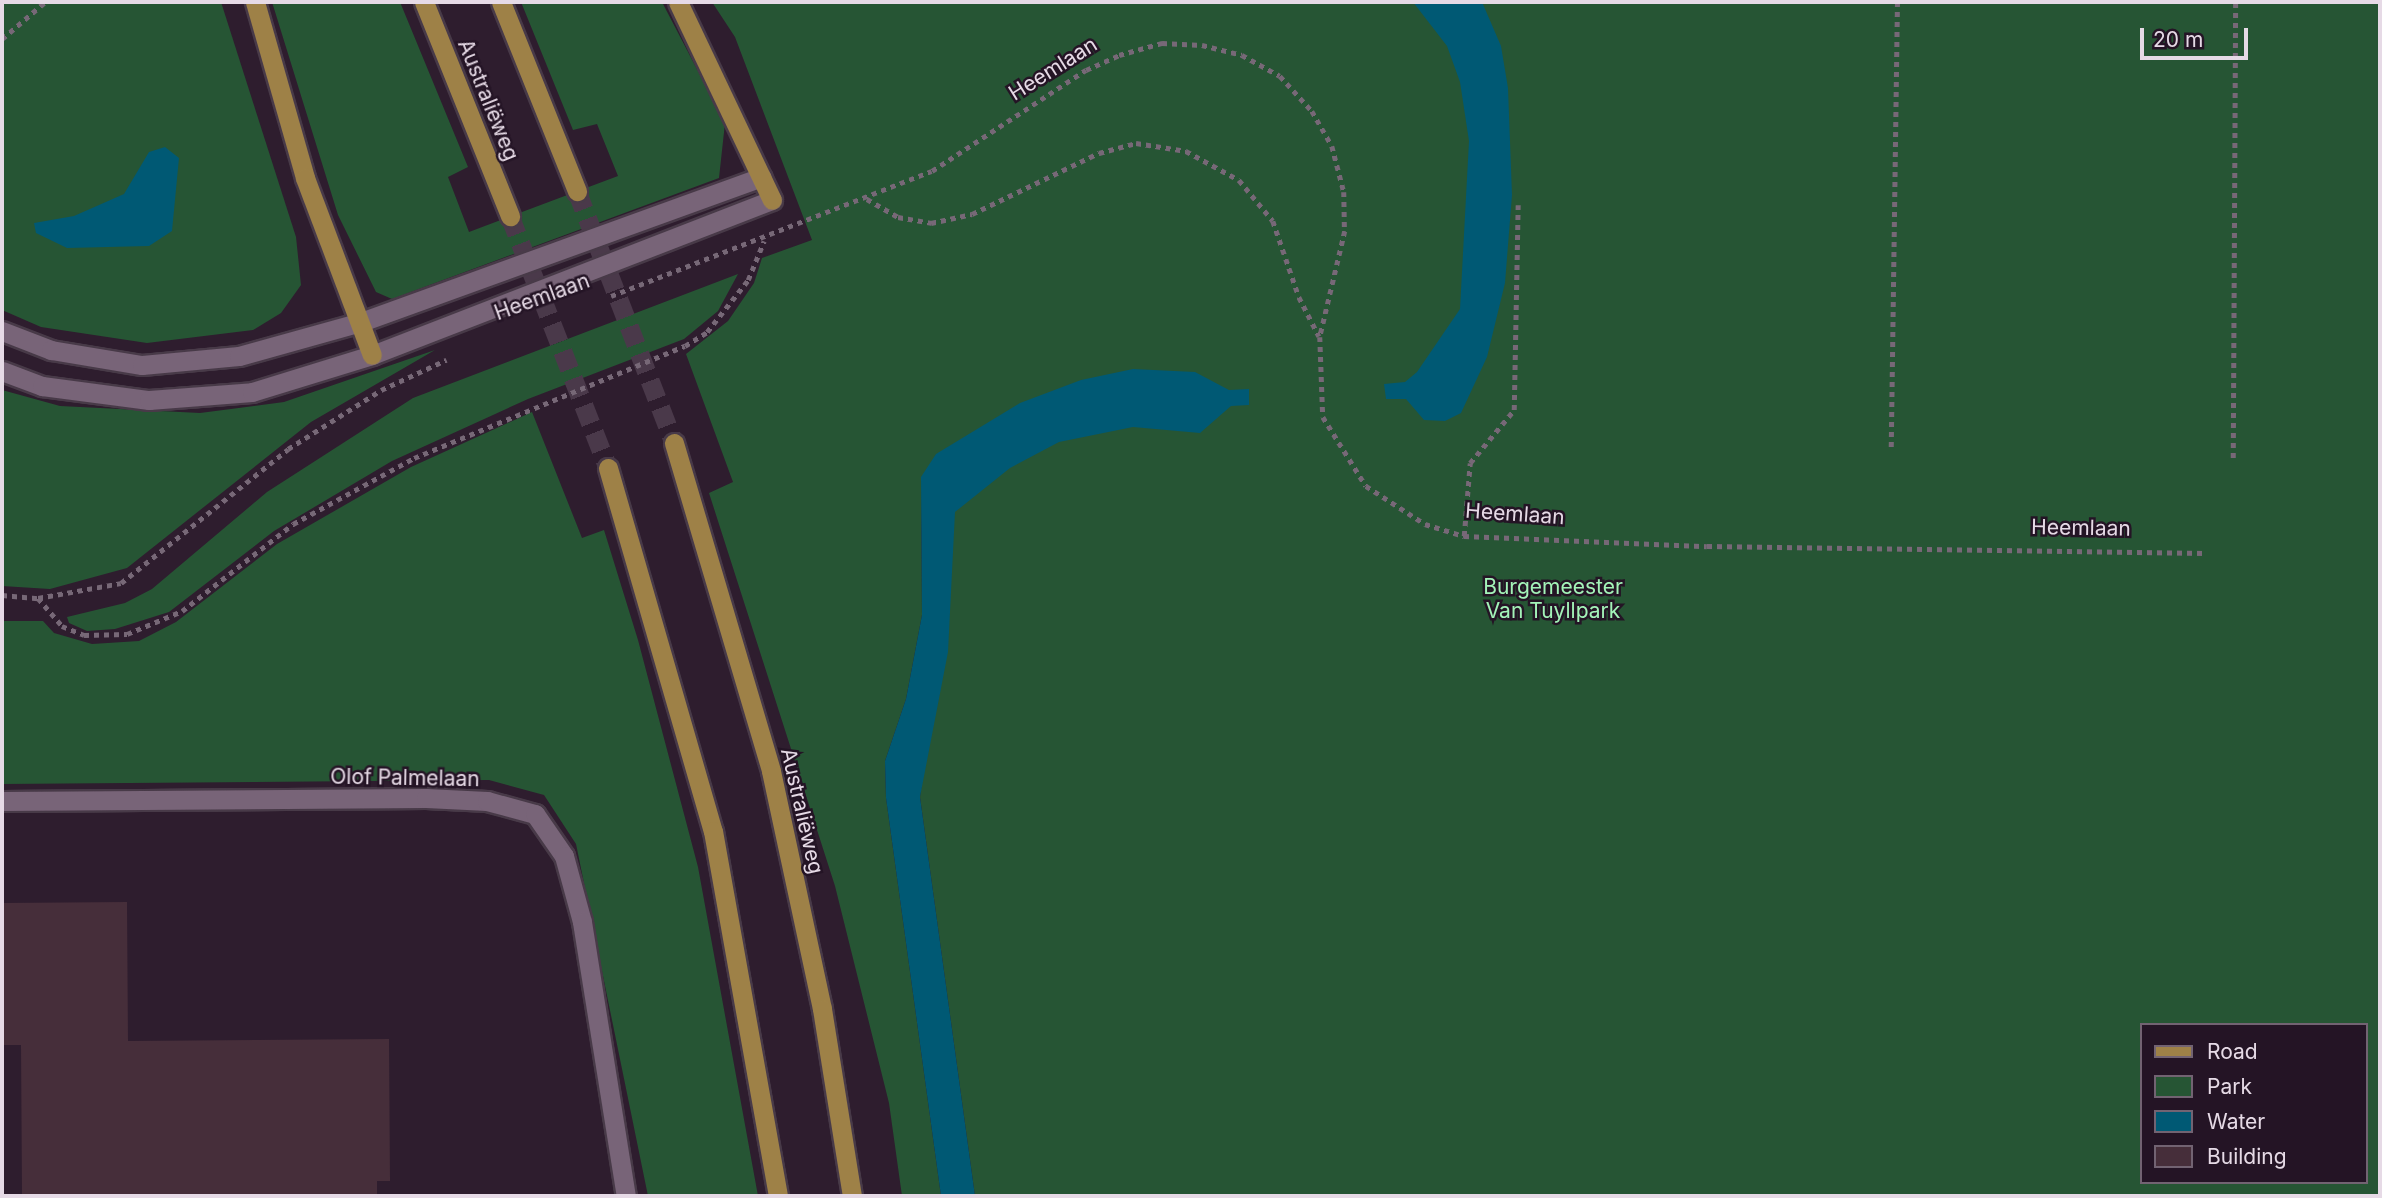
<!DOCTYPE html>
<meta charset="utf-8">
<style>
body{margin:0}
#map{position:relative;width:2382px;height:1198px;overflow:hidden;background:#2e1d2e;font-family:Inter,sans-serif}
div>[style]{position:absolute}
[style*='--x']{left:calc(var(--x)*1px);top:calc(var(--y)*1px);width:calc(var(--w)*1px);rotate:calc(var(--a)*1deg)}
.green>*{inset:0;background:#265534}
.water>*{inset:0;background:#005974}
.building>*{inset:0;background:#462e3a}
.primary-tunnel>*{height:19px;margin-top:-9.5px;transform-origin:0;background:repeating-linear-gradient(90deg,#4a394a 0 19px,transparent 0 29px)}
.path>*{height:4.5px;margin-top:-2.25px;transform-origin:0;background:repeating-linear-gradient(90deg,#776877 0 5px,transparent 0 10px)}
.roads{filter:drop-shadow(2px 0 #483a48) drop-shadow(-2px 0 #483a48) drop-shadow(0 2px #483a48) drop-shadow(0 -2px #483a48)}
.minor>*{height:19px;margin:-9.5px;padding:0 9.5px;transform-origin:9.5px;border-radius:9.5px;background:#786478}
.tertiary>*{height:19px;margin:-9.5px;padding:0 9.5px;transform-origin:9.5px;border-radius:9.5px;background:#786478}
.primary>*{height:19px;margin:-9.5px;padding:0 9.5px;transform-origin:9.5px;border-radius:9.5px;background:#9e8147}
span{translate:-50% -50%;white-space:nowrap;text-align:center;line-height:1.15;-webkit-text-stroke:5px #241425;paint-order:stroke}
.street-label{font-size:21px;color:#e6dae6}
.park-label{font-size:21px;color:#a3f3b8}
.frame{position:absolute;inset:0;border:4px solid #e6dae6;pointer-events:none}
.legend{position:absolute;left:2140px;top:1023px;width:228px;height:161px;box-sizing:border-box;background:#241425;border:2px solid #726372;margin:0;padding:9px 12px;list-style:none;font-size:21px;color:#e6dae6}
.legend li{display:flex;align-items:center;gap:14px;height:35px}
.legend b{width:35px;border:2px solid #726372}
.scale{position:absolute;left:2140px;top:28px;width:108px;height:32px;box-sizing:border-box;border:4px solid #e6dae6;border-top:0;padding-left:9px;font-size:21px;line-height:24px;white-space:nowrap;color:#e6dae6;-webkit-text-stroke:5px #241425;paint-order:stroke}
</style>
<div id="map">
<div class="green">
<i style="clip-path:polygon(2px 2px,221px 2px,296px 237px,301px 285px,281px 313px,253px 330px,147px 343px,41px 327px,2px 310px)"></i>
<i style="clip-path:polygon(272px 2px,400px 2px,468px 167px,448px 177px,469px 232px,618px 176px,597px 124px,573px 130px,521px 2px,662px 2px,725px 123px,719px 178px,392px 299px,376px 292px,338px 215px)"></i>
<i style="clip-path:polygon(evenodd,712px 2px,2380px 2px,2380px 1196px,975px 1196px,920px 797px,926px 751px,921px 477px,922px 615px,906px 699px,885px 761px,886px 798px,941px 1196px,902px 1196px,889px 1103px,835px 886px,709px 493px,733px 482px,686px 354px,728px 321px,754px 283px,762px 258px,812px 240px,735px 37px,712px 2px,2142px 1025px,2366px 1025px,2366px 1182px,2142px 1182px,2142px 1025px)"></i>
<i style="clip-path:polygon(738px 274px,718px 311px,684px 339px,528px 399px,392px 461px,274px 531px,169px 612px,115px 629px,87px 631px,69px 623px,67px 617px,125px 603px,152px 589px,267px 492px,413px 398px)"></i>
<i style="clip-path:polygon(435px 350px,311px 422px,127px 568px,50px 589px,2px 586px,2px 390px,60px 406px,200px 413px,284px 402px)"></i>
<i style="clip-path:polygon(532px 412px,582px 538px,604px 530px,638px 640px,698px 867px,758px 1196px,648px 1196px,576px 844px,544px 795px,489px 780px,2px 784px,2px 621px,43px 621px,54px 633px,92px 644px,139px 641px,176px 622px,277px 544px,411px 467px)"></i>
</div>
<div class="water">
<i style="clip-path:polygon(1413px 2px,1482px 2px,1501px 46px,1508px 88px,1512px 195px,1505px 283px,1487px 357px,1461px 413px,1445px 421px,1424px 420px,1406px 399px,1386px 399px,1384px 384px,1405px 382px,1417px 372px,1460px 309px,1469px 141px,1460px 82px,1447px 46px)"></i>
<i style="clip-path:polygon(165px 147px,179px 158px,172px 231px,149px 246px,67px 248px,36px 233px,34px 223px,74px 216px,124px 194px,149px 152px)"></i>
<i style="clip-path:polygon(1133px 369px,1195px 372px,1229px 390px,1249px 389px,1249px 405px,1231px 406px,1200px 433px,1133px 427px,1059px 442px,1010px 468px,955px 512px,948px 652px,920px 797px,975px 1196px,941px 1196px,886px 798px,885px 761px,906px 699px,922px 615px,921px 477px,936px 454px,1020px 403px,1081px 380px)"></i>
</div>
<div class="building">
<i style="clip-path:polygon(127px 902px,128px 1041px,389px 1039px,390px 1181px,377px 1181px,377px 1196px,22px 1196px,21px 1045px,2px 1045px,2px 903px)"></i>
</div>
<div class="primary-tunnel">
<i style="--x:577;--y:191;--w:270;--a:68.9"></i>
<i style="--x:510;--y:216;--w:270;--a:68.7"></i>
</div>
<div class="path">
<i style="--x:2;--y:39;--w:57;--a:-40.7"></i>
<i style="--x:867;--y:199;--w:36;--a:30"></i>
<i style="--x:898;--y:217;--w:34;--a:10"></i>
<i style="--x:931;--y:223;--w:42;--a:-12.4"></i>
<i style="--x:972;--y:214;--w:141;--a:-25.7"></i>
<i style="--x:1099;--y:153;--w:38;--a:-15"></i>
<i style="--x:1136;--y:143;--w:51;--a:9.1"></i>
<i style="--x:1186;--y:151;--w:60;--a:28.7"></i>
<i style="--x:1239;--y:180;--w:53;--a:50.3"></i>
<i style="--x:1273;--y:221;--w:80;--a:71.1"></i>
<i style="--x:1299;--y:297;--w:44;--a:62.9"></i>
<i style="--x:611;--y:296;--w:344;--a:-21.3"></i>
<i style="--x:932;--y:171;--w:184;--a:-33.3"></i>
<i style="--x:1086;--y:70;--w:36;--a:-24"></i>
<i style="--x:1119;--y:55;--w:45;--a:-15.6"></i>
<i style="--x:1162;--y:43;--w:40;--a:2.9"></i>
<i style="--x:1202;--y:45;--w:41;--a:14"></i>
<i style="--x:1242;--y:55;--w:43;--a:28.9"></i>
<i style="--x:1280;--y:76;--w:47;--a:47.6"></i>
<i style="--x:1312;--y:111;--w:40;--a:60.3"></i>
<i style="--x:1332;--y:146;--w:48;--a:75.4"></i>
<i style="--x:1344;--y:192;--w:39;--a:89"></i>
<i style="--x:1345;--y:231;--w:109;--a:103.3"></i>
<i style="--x:1320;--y:337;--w:80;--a:87.9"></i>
<i style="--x:1323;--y:417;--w:81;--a:58.1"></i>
<i style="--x:1366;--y:486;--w:70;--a:32.8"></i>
<i style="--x:1425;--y:524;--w:41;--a:17.1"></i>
<i style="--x:1464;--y:536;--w:243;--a:2.4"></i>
<i style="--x:1707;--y:546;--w:498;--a:0.8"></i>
<i style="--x:1891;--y:447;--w:445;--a:-89.2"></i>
<i style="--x:2233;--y:458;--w:456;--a:-89.7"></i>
<i style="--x:1464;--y:536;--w:73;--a:-85.3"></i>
<i style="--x:1470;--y:463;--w:69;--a:-50.3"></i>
<i style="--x:1514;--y:410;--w:205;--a:-88.9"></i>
<i style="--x:2;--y:595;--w:36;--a:5"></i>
<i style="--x:38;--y:598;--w:84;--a:-10.2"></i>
<i style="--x:121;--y:583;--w:214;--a:-38.7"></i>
<i style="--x:288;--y:449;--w:110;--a:-32.4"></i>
<i style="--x:381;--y:390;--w:72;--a:-24.8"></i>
<i style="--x:38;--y:598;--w:37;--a:49"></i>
<i style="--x:62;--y:626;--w:24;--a:22"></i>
<i style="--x:84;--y:635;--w:43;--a:-1.3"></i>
<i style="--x:127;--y:634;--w:60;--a:-22.7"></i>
<i style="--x:182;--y:611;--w:141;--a:-38.1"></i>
<i style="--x:293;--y:524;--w:138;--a:-28.6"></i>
<i style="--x:414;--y:458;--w:293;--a:-22.5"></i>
<i style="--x:685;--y:346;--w:26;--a:-32"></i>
<i style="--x:707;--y:332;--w:66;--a:-51.7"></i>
<i style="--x:748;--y:280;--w:42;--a:-67.7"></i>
</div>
<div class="roads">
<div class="minor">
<i style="--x:2;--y:801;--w:424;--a:-0.4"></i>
<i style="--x:426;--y:798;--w:61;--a:2.8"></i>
<i style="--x:487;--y:801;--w:50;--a:15.2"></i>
<i style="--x:535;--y:814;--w:51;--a:55.4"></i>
<i style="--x:564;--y:856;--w:68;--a:74.7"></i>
<i style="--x:582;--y:922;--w:278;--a:80.9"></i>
</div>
<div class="tertiary">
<i style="--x:2;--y:331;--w:53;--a:21.2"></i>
<i style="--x:51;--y:350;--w:92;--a:9.4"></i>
<i style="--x:142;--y:365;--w:97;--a:-5.3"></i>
<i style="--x:239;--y:356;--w:127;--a:-15.6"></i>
<i style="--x:361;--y:322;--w:426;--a:-19.9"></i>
<i style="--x:2;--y:371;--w:43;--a:20.6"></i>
<i style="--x:42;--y:386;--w:108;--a:7.5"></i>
<i style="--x:149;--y:400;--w:103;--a:-4.4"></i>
<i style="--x:252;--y:392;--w:126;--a:-17.1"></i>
<i style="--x:372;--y:355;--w:429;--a:-21.2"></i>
</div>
<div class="primary">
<i style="--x:255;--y:2;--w:183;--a:74.1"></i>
<i style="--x:305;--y:178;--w:189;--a:69.3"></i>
<i style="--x:424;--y:2;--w:231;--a:68.1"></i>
<i style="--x:501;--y:2;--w:204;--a:68.1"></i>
<i style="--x:678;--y:2;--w:219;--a:64.6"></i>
<i style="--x:674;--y:443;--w:342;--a:73.5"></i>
<i style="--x:771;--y:771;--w:243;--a:77.9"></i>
<i style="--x:822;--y:1009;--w:189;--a:80.9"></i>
<i style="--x:608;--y:468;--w:378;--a:73.9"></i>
<i style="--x:713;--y:831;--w:371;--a:79.9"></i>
</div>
</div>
<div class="street-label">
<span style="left:1053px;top:69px;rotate:-32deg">Heemlaan</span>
<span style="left:488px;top:100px;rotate:68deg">Australiëweg</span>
<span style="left:542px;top:297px;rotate:-20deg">Heemlaan</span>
<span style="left:1515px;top:514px;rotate:4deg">Heemlaan</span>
<span style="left:2081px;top:528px;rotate:1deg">Heemlaan</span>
<span style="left:405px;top:778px;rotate:1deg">Olof Palmelaan</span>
<span style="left:802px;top:811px;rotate:77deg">Australiëweg</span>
</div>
<div class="park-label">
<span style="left:1553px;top:599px">Burgemeester<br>Van Tuyllpark</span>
</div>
<div class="frame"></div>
<ul class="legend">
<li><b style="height:9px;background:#9e8147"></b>Road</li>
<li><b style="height:19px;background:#265534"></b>Park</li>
<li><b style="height:19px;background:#005974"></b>Water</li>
<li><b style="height:19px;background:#462e3a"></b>Building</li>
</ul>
<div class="scale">20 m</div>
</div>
